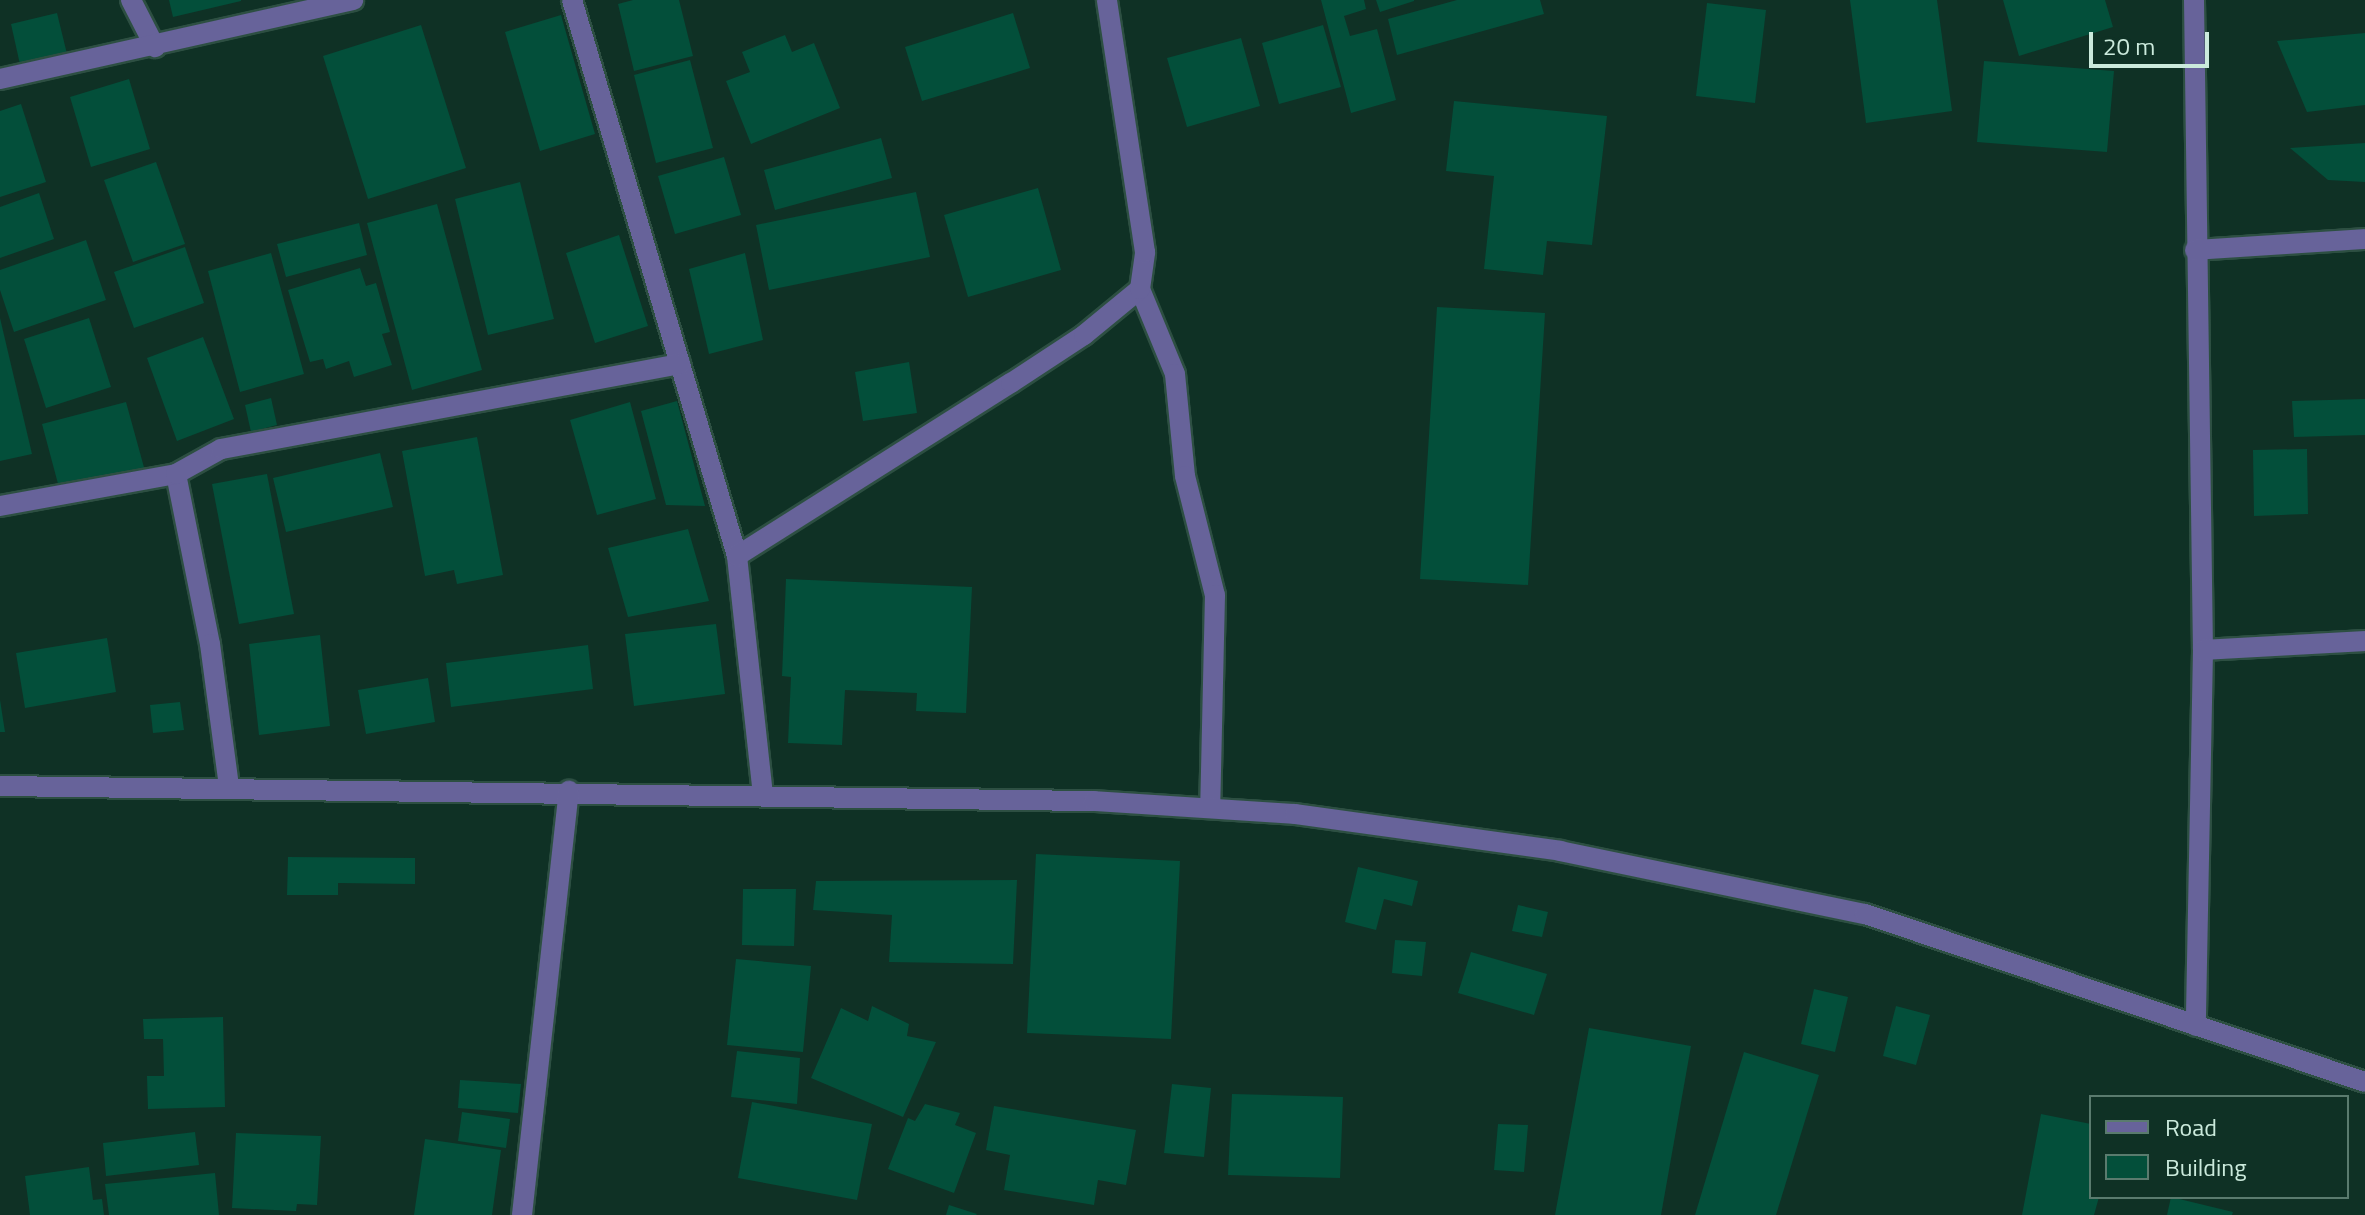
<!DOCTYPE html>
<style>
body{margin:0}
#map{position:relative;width:2365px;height:1215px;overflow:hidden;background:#0f3125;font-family:"Titillium Web",sans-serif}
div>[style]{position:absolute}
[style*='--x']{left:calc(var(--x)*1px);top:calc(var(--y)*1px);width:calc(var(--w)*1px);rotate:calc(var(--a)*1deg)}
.building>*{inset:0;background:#034f3a}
.roads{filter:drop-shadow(2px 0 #2d4f42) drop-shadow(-2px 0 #2d4f42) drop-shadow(0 2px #2d4f42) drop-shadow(0 -2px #2d4f42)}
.street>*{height:20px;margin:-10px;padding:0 10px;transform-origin:10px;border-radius:10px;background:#67639a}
span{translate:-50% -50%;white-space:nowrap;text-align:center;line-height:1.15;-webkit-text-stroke:8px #0f3125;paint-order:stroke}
.legend{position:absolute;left:2089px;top:1095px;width:260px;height:104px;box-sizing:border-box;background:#0f3125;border:2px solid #5a7b6e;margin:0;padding:10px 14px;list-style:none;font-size:24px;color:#cbeadc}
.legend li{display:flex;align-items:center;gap:16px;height:40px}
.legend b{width:40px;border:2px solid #5a7b6e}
.scale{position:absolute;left:2089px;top:32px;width:120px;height:36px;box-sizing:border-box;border:4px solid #cbeadc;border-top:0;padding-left:10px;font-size:24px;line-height:28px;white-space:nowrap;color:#cbeadc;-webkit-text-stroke:6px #0f3125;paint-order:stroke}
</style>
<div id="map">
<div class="building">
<i style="clip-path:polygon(169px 0,241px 0,241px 1px,173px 17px)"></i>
<i style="clip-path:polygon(633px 0,679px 0,693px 56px,634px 71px,618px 4px)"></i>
<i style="clip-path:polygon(1321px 0,1364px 0,1366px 9px,1344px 16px,1350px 36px,1377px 29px,1396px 100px,1351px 113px)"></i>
<i style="clip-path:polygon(1376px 0,1414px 0,1414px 1px,1380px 12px)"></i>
<i style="clip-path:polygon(1457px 0,1540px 0,1544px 14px,1397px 55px,1388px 19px)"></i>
<i style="clip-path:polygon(1850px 0,1937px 0,1952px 111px,1866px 123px)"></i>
<i style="clip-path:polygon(2003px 0,2105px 0,2113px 27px,2019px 56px)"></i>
<i style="clip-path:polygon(1707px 3px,1766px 10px,1755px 103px,1696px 96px)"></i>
<i style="clip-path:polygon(57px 13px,68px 58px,21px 69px,11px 24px)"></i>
<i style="clip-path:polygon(1013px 13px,1030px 68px,922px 101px,905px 47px)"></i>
<i style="clip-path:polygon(561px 15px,595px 134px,540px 151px,505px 32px)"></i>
<i style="clip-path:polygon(421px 25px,466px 168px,368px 199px,323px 56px)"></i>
<i style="clip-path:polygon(1323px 25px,1341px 87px,1279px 104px,1262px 43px)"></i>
<i style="clip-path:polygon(2365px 33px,2365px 105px,2307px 112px,2277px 41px)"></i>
<i style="clip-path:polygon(785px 35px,792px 52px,814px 43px,840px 108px,751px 144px,726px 81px,750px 72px,742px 52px)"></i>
<i style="clip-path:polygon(1241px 38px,1260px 106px,1187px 127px,1167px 58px)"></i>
<i style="clip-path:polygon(690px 60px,713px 148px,656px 163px,634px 75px)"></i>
<i style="clip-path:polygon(1984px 61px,2114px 71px,2107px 152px,1977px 142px)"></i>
<i style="clip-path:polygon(129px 79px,150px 149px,91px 167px,70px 97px)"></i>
<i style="clip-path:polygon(1454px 101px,1607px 116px,1592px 245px,1547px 241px,1543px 275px,1484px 269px,1494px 176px,1446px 171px)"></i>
<i style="clip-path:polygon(21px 104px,46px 182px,0 197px,0 111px)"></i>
<i style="clip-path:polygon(881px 138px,892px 178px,775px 210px,764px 170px)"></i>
<i style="clip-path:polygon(2365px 143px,2365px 182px,2328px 180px,2290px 148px)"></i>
<i style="clip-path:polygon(724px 157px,741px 215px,675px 234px,658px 176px)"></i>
<i style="clip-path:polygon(156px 162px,185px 244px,133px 262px,104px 180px)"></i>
<i style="clip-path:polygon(520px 182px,554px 319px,488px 335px,455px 199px)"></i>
<i style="clip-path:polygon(1038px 188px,1061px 270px,968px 297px,944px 215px)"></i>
<i style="clip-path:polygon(916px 192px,930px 257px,769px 290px,756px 225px)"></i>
<i style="clip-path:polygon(39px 193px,54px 239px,0 258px,0 207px)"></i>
<i style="clip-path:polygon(437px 204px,482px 370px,412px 390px,367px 223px)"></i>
<i style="clip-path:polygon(359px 223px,367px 255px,286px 277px,277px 244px)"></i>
<i style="clip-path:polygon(619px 235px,648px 326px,595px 343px,566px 253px)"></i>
<i style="clip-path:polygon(86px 240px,106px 300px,14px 332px,0 290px,0 270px)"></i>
<i style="clip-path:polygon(185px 247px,204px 303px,134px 328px,114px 272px)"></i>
<i style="clip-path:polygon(271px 253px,304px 374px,240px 392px,208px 271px)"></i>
<i style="clip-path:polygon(745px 253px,763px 340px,709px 354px,689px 269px)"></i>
<i style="clip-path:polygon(360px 268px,366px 286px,376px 283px,390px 332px,382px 334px,392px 365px,354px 377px,349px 361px,326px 369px,323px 359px,310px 362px,288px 290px)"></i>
<i style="clip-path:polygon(1437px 307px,1545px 313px,1528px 585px,1420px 579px)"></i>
<i style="clip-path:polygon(0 318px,32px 454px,0 461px)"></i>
<i style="clip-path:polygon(89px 318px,111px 387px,46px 408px,24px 339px)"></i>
<i style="clip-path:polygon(203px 337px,234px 419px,177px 441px,147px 358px)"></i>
<i style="clip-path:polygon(909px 362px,917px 413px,863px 421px,855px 372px)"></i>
<i style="clip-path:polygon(271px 398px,277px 425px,251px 432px,245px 405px)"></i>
<i style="clip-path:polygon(2365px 399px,2365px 435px,2294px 437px,2292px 401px)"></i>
<i style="clip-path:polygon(677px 401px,705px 506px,666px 505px,641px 411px)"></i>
<i style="clip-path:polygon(126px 402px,145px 471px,61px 495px,42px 424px)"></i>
<i style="clip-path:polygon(630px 402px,656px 499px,597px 515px,570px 420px)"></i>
<i style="clip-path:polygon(477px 437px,503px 575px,457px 584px,454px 570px,425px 576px,402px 451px)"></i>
<i style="clip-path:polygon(2307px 449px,2308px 514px,2254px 516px,2253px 450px)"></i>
<i style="clip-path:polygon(380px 453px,393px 507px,286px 532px,273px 478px)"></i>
<i style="clip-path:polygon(267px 474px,294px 614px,239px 624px,212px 484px)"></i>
<i style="clip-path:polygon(688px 529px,709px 601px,628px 617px,608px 548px)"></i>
<i style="clip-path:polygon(786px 579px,972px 587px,966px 713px,916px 711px,917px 693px,845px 690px,842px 745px,788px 743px,791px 677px,782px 676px)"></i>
<i style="clip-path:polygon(716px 624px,725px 694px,634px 706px,625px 634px)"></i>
<i style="clip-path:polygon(320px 635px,330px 726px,259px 735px,249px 644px)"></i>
<i style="clip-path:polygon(107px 638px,116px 692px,25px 708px,16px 653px)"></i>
<i style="clip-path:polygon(588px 645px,593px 689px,451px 707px,446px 663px)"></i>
<i style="clip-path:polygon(428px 678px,435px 722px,366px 734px,358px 690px)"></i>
<i style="clip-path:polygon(0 700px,5px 732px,0 732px)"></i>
<i style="clip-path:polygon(180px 702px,184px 730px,153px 733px,150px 705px)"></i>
<i style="clip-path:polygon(1036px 854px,1180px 861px,1171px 1039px,1027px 1033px)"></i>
<i style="clip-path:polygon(288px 857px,415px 858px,415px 884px,338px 883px,338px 895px,287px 895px)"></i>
<i style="clip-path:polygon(1358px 867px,1418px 881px,1412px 906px,1384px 899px,1376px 930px,1345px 922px)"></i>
<i style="clip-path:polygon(1017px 880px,1013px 964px,889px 962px,892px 915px,813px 910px,816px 881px)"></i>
<i style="clip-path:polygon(743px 889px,796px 889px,794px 946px,742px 945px)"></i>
<i style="clip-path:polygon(1518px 905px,1548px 912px,1542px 937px,1512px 931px)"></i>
<i style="clip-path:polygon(1395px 940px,1426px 942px,1422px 976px,1392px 973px)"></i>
<i style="clip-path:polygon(1471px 952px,1547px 974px,1534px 1015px,1458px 993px)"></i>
<i style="clip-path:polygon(736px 959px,811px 966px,803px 1052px,727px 1045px)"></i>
<i style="clip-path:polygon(1814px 989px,1848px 997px,1835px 1052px,1801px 1044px)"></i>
<i style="clip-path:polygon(872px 1006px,909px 1024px,907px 1036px,936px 1042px,903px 1117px,811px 1078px,841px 1008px,868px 1021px)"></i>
<i style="clip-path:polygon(1896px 1006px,1930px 1015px,1916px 1065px,1883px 1056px)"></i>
<i style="clip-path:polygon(223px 1017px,225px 1107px,148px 1109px,147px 1076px,164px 1076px,163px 1039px,144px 1039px,143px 1019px)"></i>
<i style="clip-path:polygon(1589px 1028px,1691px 1046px,1661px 1215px,1555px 1215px)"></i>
<i style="clip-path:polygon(737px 1051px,800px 1058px,797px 1104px,731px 1097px)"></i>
<i style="clip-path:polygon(1744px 1052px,1819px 1075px,1776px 1215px,1695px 1215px)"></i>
<i style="clip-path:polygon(460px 1080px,521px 1084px,518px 1113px,458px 1108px)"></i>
<i style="clip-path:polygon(1172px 1084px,1211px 1088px,1204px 1157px,1164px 1153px)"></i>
<i style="clip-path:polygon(1232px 1094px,1343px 1097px,1340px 1178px,1228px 1175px)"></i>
<i style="clip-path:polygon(752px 1102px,872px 1124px,857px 1200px,738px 1178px)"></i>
<i style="clip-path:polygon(925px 1104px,960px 1113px,955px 1125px,976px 1133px,954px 1193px,888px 1169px,908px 1118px,915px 1121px)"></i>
<i style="clip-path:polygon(994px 1106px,1136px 1130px,1126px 1185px,1098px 1180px,1094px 1205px,1004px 1190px,1010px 1155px,986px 1150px)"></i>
<i style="clip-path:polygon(462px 1112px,510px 1119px,506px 1148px,458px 1141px)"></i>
<i style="clip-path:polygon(2041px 1114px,2091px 1124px,2091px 1197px,2099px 1197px,2094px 1215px,2022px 1215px)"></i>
<i style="clip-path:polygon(1498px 1124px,1528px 1125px,1524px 1172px,1494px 1170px)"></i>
<i style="clip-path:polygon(195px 1132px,199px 1165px,106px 1176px,103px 1143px)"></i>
<i style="clip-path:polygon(236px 1133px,321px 1136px,317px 1205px,297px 1204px,296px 1211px,232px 1208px)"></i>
<i style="clip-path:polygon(425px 1139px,501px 1150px,492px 1215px,414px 1215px)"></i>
<i style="clip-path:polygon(89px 1167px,93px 1200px,102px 1199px,104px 1215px,30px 1215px,25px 1176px)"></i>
<i style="clip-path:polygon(215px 1173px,219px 1215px,109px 1215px,105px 1184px)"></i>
<i style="clip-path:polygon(2171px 1197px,2233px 1212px,2232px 1215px,2167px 1215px)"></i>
<i style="clip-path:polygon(949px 1205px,977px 1214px,976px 1215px,946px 1215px)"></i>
</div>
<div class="roads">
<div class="street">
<i style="--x:131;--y:0;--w:53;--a:62.9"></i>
<i style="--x:572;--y:0;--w:580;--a:73.47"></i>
<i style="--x:737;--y:556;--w:239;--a:83.8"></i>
<i style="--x:2194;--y:0;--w:650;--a:89.21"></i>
<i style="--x:2203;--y:650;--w:376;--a:91.1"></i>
<i style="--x:0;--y:79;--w:362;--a:-12.6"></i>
<i style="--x:2195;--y:250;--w:170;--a:-3.7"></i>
<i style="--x:1140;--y:289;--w:92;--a:67.6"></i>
<i style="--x:1175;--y:374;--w:102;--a:84.4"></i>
<i style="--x:1185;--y:476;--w:123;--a:75.9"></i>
<i style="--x:1215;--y:595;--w:213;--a:91.3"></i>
<i style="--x:176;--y:474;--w:173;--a:78.7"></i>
<i style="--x:210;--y:644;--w:144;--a:82.4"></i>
<i style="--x:0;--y:506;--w:179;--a:-10.3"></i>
<i style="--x:176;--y:474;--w:51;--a:-29.1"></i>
<i style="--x:221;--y:449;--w:467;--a:-10.5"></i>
<i style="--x:737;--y:556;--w:324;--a:-32.3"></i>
<i style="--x:1011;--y:383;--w:87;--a:-33.3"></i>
<i style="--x:1084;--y:335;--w:72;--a:-39.4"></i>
<i style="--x:1140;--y:289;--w:37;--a:-82"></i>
<i style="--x:1145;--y:252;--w:255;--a:-98.6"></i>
<i style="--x:2203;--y:650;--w:162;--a:-3.2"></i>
<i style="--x:0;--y:786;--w:1094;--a:0.79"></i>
<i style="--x:1094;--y:801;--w:201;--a:3.7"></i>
<i style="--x:1295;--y:814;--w:268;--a:7.9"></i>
<i style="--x:1560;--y:851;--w:311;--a:11.7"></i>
<i style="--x:1865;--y:914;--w:527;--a:18.57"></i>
<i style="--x:522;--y:1215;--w:427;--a:-83.7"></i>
</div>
</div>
<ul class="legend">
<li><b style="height:10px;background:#67639a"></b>Road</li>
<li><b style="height:22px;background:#034f3a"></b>Building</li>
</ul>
<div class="scale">20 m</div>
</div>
